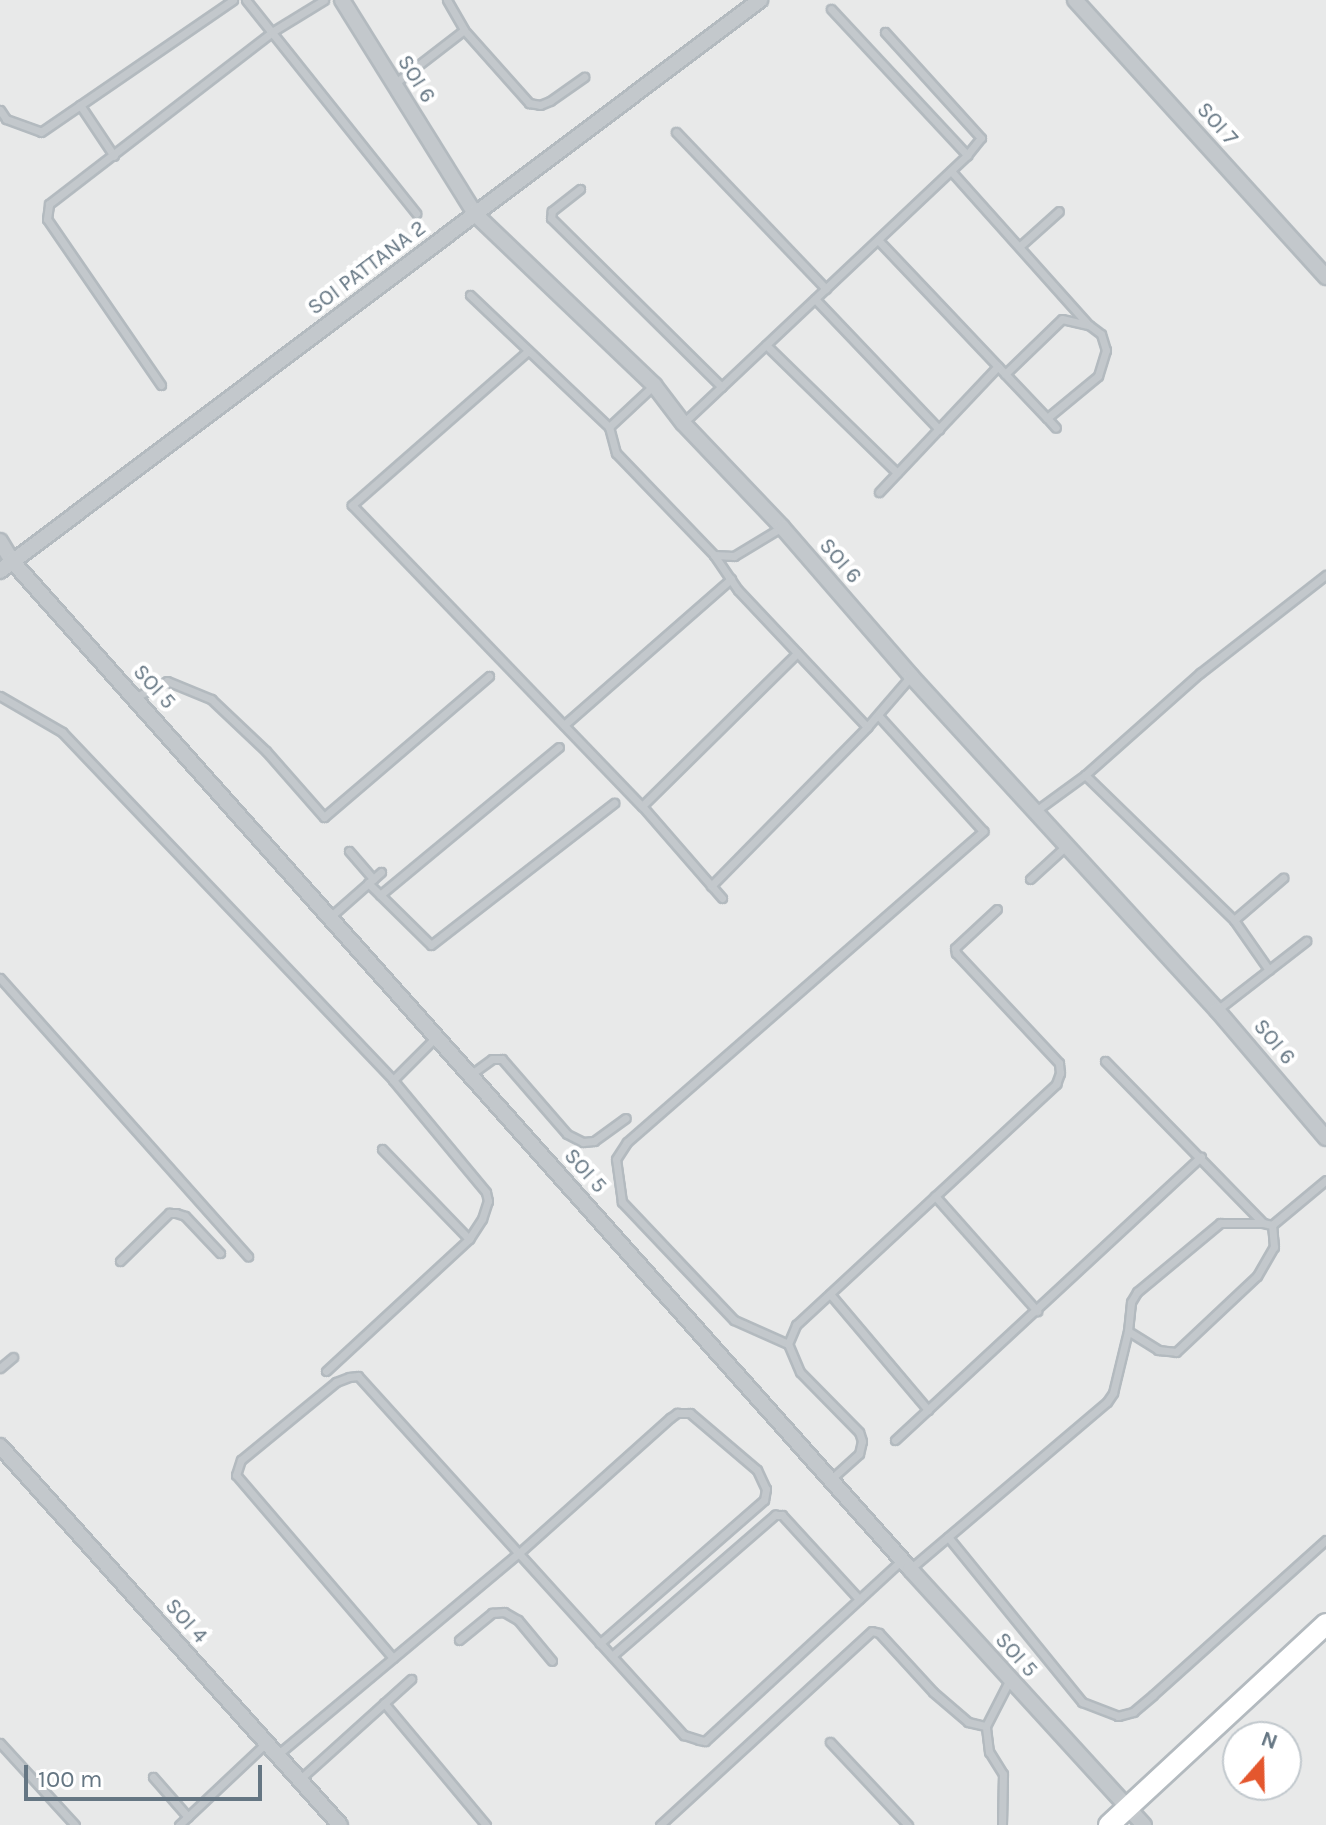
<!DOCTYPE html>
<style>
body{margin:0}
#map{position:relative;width:1326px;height:1825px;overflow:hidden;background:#fafaf8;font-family:Karla,sans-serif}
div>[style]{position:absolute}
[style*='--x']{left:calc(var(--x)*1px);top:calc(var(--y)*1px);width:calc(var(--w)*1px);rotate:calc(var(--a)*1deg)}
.built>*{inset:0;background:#e8e9e9}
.roads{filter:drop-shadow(2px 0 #b3babf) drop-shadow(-2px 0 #b3babf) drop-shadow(0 2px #b3babf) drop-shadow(0 -2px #b3babf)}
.service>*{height:7px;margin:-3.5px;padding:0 3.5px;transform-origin:3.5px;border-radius:3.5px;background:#c3c8cc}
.minor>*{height:14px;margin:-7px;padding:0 7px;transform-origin:7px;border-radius:7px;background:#c3c8cc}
.secondary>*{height:20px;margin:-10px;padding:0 10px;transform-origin:10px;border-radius:10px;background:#fff}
span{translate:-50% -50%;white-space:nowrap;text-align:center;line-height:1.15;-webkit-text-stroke:8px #fff;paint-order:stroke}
.street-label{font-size:22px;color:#657683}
.north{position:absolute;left:1222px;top:1721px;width:80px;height:80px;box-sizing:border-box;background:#fff;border:2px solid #c1c8cd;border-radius:50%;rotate:20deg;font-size:22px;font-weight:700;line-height:32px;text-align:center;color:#657683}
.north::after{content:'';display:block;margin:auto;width:28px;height:36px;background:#e4572e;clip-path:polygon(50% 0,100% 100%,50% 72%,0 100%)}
.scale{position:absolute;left:24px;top:1765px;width:238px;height:36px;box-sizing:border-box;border:4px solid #657683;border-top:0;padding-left:10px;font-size:24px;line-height:28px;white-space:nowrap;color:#657683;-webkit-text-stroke:6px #fff;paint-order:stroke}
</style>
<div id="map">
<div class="built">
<i style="clip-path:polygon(evenodd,0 0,1326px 0,1326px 1825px,0 1825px,0 0,1238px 1737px,1286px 1737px,1286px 1785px,1238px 1785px,1238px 1737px)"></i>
</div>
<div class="roads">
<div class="service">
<i style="--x:246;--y:0;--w:273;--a:51.4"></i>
<i style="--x:447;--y:0;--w:34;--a:60"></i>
<i style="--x:831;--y:9;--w:200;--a:47"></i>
<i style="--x:394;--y:84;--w:88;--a:-37.6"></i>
<i style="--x:464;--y:30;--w:98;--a:48.3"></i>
<i style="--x:529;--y:103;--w:11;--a:10"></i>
<i style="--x:540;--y:105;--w:11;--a:-22"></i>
<i style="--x:550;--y:101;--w:42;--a:-35.2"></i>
<i style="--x:80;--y:105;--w:61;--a:56.3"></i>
<i style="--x:0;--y:110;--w:11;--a:56"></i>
<i style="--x:6;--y:119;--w:37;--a:20"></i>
<i style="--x:41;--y:132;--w:233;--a:-34.5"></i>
<i style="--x:676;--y:132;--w:217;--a:46.3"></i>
<i style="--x:951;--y:171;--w:205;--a:48.2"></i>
<i style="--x:580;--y:189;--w:36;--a:142"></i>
<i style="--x:552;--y:211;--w:7;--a:98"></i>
<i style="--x:551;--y:218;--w:240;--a:44.7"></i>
<i style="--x:878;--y:240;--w:245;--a:46.5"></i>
<i style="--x:1020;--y:246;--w:52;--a:-41.9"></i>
<i style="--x:470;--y:295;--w:192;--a:43.5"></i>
<i style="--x:609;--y:427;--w:62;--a:-43"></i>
<i style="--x:815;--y:299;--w:180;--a:46.4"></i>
<i style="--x:766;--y:345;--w:183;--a:44.3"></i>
<i style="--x:528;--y:351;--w:234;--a:138.8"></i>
<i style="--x:352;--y:505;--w:418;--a:46.1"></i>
<i style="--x:642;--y:806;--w:218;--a:-44.6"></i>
<i style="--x:1005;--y:374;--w:79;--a:-44"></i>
<i style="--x:1062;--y:319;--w:28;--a:13"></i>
<i style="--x:1089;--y:325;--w:15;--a:37"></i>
<i style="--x:1101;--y:334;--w:17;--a:73"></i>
<i style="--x:1106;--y:350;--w:27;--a:107"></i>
<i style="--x:1098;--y:376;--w:66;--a:140.5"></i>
<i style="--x:1047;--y:418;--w:13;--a:48"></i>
<i style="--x:161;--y:385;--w:201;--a:-124.5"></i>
<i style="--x:47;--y:219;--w:15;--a:-82"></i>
<i style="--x:49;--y:204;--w:282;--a:-37.6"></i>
<i style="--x:272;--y:32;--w:61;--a:-31.6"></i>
<i style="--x:683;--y:423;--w:390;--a:-43.3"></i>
<i style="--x:967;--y:155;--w:22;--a:-51"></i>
<i style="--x:981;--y:138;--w:143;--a:-132.2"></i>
<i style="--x:609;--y:427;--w:27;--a:75"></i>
<i style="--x:616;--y:453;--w:141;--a:46.1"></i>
<i style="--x:714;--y:555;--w:20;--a:3"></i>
<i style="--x:734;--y:556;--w:56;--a:-31.1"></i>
<i style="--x:879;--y:492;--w:173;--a:-46.6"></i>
<i style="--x:714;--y:555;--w:42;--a:55.6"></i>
<i style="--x:738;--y:590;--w:188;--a:46.7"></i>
<i style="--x:0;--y:696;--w:72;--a:30.1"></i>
<i style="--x:62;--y:732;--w:480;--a:46.4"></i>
<i style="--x:393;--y:1080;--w:61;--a:-45"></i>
<i style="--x:134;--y:698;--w:37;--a:-27"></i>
<i style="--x:167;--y:681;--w:48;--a:22.2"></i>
<i style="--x:211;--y:699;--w:76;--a:43.4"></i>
<i style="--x:266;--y:751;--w:88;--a:48.7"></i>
<i style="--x:324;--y:817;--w:217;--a:-40.5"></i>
<i style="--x:564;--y:725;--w:222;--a:-41.2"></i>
<i style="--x:1085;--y:775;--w:208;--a:44.2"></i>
<i style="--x:642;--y:806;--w:122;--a:49"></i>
<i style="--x:1037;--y:810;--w:59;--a:-36.1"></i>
<i style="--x:1085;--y:775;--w:154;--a:-41.6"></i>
<i style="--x:1200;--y:673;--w:160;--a:-37.9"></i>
<i style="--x:349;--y:851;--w:37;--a:49"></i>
<i style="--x:1030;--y:879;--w:49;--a:-42.5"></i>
<i style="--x:368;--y:883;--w:88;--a:44.5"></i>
<i style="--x:431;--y:945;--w:232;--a:-37.8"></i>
<i style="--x:711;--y:886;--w:223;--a:-45.5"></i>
<i style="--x:867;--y:727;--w:67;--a:-49.2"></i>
<i style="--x:380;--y:895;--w:232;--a:-39.6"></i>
<i style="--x:330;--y:917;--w:68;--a:-41.4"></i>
<i style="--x:1269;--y:970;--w:61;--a:-125"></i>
<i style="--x:1234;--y:920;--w:65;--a:-40.6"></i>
<i style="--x:0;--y:978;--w:373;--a:48.3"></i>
<i style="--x:1217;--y:1010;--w:113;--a:-37.8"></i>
<i style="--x:1105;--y:1061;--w:226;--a:45.7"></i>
<i style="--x:1263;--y:1223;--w:9;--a:13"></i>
<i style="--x:1272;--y:1225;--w:70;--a:-39.8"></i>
<i style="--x:470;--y:1075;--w:27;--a:-36"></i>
<i style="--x:492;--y:1059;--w:10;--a:0"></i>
<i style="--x:502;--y:1059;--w:99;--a:49.1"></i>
<i style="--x:567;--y:1134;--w:18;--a:27"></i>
<i style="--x:583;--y:1142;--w:11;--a:-5"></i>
<i style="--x:594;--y:1141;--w:39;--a:-36"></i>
<i style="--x:382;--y:1149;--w:125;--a:46"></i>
<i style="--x:935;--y:1196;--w:154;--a:48.4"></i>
<i style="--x:120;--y:1261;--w:69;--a:-44.4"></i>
<i style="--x:169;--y:1213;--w:7;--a:0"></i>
<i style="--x:176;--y:1213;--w:9;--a:18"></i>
<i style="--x:185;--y:1216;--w:51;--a:46.6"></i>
<i style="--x:830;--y:1294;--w:152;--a:49.8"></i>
<i style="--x:1128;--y:1331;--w:29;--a:-84"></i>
<i style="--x:1131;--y:1302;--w:12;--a:-59"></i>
<i style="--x:1137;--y:1292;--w:108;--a:-39.7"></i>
<i style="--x:1220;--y:1223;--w:43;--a:0"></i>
<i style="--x:788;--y:1344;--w:59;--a:-156"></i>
<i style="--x:734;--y:1320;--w:163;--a:-133.5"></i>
<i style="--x:622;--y:1202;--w:43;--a:-97.9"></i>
<i style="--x:616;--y:1159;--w:20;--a:-57"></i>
<i style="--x:627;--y:1142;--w:473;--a:-41.1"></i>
<i style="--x:983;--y:831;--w:156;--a:-132.2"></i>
<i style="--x:0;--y:1368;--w:17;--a:-40"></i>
<i style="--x:326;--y:1371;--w:195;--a:-42.7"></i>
<i style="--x:469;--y:1239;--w:24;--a:-57"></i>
<i style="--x:482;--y:1219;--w:19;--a:-72"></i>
<i style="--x:488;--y:1201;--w:9;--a:-103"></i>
<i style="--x:486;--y:1192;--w:146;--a:-129.7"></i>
<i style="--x:895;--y:1440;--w:417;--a:-42.8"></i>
<i style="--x:830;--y:1480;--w:39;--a:-42"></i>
<i style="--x:859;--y:1454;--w:13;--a:-77"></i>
<i style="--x:862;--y:1441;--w:9;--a:-108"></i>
<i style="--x:859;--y:1432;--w:84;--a:-134.5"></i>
<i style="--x:800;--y:1372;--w:30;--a:-113"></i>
<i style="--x:788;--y:1344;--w:21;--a:-67"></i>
<i style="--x:796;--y:1325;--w:355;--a:-42.8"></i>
<i style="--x:1056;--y:1084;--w:12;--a:-70"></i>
<i style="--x:1060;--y:1073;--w:10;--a:-96"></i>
<i style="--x:1059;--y:1063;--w:151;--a:-133.1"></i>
<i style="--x:956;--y:953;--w:5;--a:-101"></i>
<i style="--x:955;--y:948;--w:57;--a:-42.9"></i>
<i style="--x:948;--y:1537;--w:213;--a:50.9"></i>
<i style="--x:1082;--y:1702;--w:39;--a:21"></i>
<i style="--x:1118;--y:1716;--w:16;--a:-15"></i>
<i style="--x:1133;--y:1712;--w:26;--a:-40"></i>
<i style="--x:1153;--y:1695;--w:232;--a:-41.9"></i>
<i style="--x:910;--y:1569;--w:258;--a:-40.3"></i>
<i style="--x:1107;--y:1402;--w:11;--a:-56"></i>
<i style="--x:1113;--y:1393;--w:64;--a:-76.4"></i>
<i style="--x:1128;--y:1331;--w:36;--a:32"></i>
<i style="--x:1158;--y:1350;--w:18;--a:6"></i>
<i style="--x:1176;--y:1352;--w:111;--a:-43.2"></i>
<i style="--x:1257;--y:1276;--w:34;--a:-60"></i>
<i style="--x:1274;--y:1247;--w:22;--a:-95"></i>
<i style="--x:459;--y:1640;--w:43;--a:-39.3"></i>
<i style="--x:492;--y:1613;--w:12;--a:-5"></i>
<i style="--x:504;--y:1612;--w:16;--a:30"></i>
<i style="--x:518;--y:1620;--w:53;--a:50.3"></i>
<i style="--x:612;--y:1656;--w:216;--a:-40.9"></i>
<i style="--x:775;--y:1515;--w:7;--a:0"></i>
<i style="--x:782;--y:1515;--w:114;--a:47.5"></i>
<i style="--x:393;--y:1658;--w:241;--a:-130.6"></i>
<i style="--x:236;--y:1475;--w:16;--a:-72"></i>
<i style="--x:241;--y:1460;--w:123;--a:-39.4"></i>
<i style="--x:336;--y:1382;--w:14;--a:-21"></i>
<i style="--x:349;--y:1377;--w:9;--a:-6"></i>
<i style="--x:358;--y:1376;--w:485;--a:47.8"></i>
<i style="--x:684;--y:1735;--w:16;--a:18"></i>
<i style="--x:699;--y:1740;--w:6;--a:9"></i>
<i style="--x:705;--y:1741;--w:268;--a:-42.6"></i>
<i style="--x:384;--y:1703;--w:159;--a:50.1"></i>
<i style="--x:830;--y:1742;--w:114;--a:46.8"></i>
<i style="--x:0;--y:1743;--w:111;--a:47.6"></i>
<i style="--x:277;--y:1755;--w:315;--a:-39.9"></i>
<i style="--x:519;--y:1553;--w:203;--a:-41.8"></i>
<i style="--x:670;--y:1418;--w:9;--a:-36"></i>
<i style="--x:677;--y:1413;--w:13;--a:0"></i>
<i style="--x:690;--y:1413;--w:88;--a:40.4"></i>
<i style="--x:757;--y:1470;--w:21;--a:65"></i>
<i style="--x:766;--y:1489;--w:11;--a:100"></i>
<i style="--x:764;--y:1500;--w:218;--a:138.9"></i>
<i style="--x:153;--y:1777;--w:53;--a:48.8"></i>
<i style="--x:299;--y:1780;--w:151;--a:-42"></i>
<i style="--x:179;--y:1825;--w:120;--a:-43.3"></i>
<i style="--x:660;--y:1825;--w:287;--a:-42.5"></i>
<i style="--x:872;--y:1631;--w:7;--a:16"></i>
<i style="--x:879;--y:1633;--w:80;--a:47.5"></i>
<i style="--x:933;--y:1692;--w:46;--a:40.6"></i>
<i style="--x:968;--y:1722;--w:18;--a:13"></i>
<i style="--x:1002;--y:1825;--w:51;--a:-88.9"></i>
<i style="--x:1003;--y:1774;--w:26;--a:-122"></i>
<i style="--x:989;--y:1752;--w:26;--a:-97"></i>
<i style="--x:986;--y:1726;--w:51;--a:-62.9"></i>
</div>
<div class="minor">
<i style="--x:342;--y:0;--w:252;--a:58.1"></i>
<i style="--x:475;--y:214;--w:248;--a:43.7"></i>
<i style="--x:654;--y:385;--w:48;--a:52.7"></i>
<i style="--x:683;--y:423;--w:144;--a:46.4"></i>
<i style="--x:782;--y:527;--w:197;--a:49.1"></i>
<i style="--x:911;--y:676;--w:453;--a:47.5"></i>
<i style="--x:1217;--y:1010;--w:168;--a:49.6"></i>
<i style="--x:1075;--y:0;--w:374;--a:47.8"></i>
<i style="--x:0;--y:541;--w:23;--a:59"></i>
<i style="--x:12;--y:561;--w:1350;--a:48.3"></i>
<i style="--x:910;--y:1569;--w:347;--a:47.6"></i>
<i style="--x:0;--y:571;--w:951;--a:-36.92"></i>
<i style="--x:0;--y:1446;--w:509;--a:48.1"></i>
</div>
<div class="secondary">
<i style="--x:1109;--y:1825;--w:296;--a:-42.8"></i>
</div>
</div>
<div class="street-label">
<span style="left:416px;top:79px;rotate:58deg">SOI 6</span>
<span style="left:1217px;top:124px;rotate:48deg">SOI 7</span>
<span style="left:367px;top:268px;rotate:-37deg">SOI PATTANA 2</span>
<span style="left:840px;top:561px;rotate:49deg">SOI 6</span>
<span style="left:154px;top:687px;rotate:48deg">SOI 5</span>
<span style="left:1274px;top:1042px;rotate:50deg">SOI 6</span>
<span style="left:585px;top:1171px;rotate:48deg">SOI 5</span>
<span style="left:186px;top:1621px;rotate:48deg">SOI 4</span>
<span style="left:1016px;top:1655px;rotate:48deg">SOI 5</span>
</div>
<div class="north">N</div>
<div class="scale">100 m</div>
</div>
